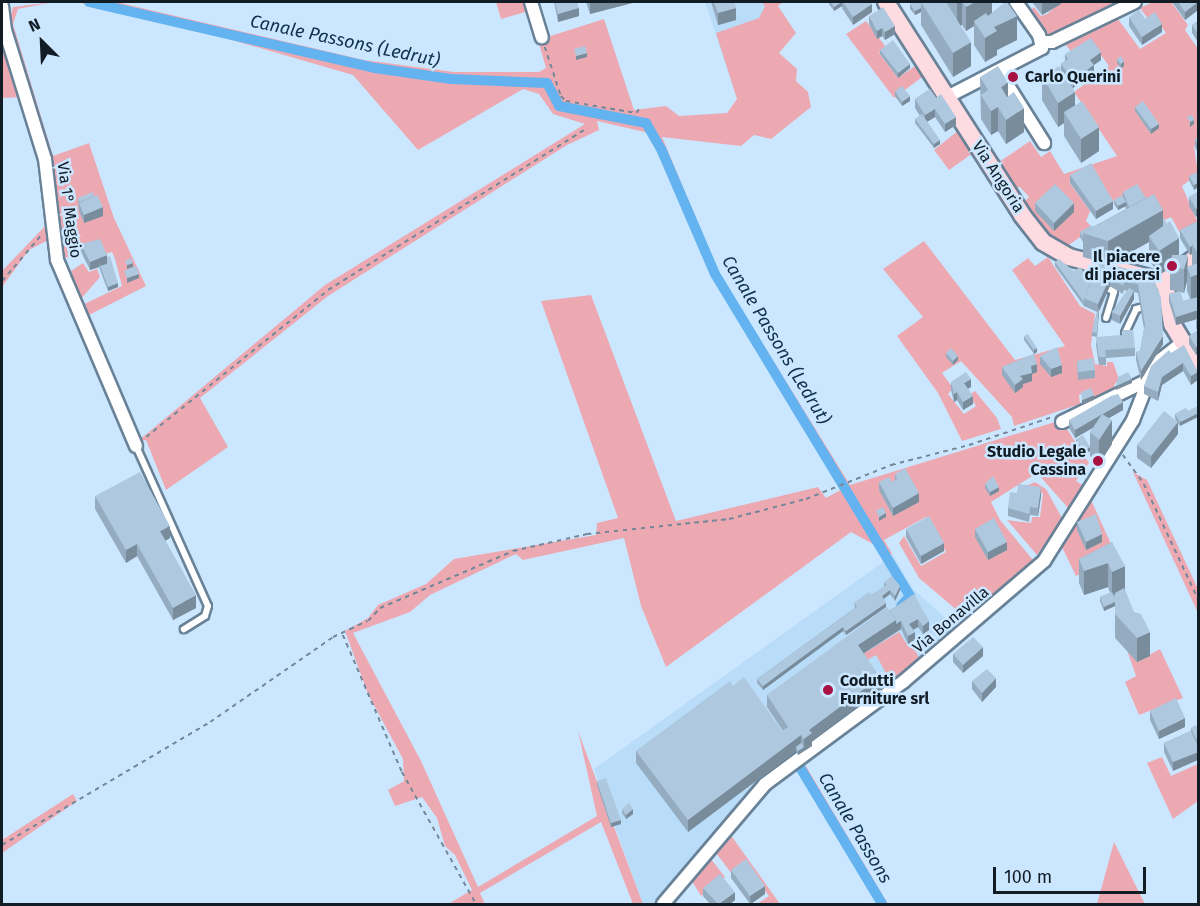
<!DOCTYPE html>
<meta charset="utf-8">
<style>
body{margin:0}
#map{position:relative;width:1200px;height:906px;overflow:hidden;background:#cbe7ff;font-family:"Fira Sans",sans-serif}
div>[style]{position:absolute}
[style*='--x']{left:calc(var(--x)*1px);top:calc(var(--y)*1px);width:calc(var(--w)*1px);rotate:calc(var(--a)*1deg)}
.built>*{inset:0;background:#b9dcf8}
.green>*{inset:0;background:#eda9b2}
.canal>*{height:10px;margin:-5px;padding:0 5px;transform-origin:5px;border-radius:5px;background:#63b3f0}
.path>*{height:1.5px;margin-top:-0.75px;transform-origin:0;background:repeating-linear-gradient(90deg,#738798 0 4.5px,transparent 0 9px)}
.roads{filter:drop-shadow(2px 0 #698297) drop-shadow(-2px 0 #698297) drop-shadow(0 2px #698297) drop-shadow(0 -2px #698297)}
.lane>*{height:6px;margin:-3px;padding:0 3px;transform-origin:3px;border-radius:3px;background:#fff}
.street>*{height:12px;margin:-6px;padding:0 6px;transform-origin:6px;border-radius:6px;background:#fff}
.secondary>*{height:16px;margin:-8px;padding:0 8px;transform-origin:8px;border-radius:8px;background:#fddbe1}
.wall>*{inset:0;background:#95acc0}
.shaded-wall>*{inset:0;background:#798c9c}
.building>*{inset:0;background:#adc8df}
.dots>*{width:16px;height:16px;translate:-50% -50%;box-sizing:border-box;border:3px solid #cbe7ff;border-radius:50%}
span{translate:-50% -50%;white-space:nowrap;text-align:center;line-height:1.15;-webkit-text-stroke:5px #cbe7ff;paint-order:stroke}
.poi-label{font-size:16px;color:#121c25;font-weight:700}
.left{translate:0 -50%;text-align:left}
.right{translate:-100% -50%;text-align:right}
.street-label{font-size:16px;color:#121c25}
.water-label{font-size:18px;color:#0f314a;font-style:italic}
.frame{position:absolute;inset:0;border:3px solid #121c25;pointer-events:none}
.north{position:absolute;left:12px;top:12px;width:60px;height:60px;-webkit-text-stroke:4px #cbe7ff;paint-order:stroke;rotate:336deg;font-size:16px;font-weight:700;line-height:24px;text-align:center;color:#121c25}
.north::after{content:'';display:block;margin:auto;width:21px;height:27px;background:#121c25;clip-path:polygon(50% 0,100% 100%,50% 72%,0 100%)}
.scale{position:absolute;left:993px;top:867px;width:153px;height:27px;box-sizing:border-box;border:3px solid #121c25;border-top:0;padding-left:8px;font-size:18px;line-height:21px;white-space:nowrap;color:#121c25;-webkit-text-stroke:4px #cbe7ff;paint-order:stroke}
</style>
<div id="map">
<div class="built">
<i style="clip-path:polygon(705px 2px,768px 2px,737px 99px)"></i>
<i style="clip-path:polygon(893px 555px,913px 589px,958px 629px,736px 810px,656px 904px,643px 904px,594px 769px)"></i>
</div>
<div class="green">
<i style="clip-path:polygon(54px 2px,18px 9px,13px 24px,53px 156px,89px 143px,114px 218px,146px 286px,87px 316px,82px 305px,122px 286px,115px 259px,112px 252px,105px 254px,101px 244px,79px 251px,80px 255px,64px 258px,8px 26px,13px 7px)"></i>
<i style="clip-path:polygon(77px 2px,116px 2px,364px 60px,454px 72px,539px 72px,546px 68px,538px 40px,604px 19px,634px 110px,666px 106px,679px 116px,727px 113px,737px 99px,716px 33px,759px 18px,765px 6px,762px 2px,783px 2px,778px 6px,796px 33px,779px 53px,797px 69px,796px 81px,808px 92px,811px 107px,771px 139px,754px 135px,741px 146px,662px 137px,719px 273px,850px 485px,1055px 422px,1065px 426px,1089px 463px,1076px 481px,1084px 486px,1069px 509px,1037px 473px,991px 502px,1000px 520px,1033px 560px,974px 615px,965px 617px,919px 578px,899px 543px,904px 536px,921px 566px,946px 552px,926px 517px,884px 540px,893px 555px,851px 532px,666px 667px,641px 606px,624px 538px,523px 560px,516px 554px,430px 595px,410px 612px,353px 633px,421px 761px,478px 887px,597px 816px,578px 731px,643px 904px,633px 904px,601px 822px,480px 893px,485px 904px,448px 904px,472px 890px,455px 855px,445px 846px,437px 818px,422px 797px,395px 806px,388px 790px,404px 781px,403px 759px,368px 694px,345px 631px,368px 618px,378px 605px,426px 584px,454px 559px,596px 535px,597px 523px,618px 518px,541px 301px,591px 295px,676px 521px,818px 487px,826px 498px,844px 488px,712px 277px,649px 133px,597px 121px,599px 130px,567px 145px,328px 296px,200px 398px,228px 447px,166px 490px,146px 440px,138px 441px,325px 285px,585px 124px,553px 114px,539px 94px,523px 89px,418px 150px,353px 75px,215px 35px)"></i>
<i style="clip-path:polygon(496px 2px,527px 2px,529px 11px,501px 19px)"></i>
<i style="clip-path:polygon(1061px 2px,1123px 2px,1049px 37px,1030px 11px,1034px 7px,1041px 16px,1047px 14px)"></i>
<i style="clip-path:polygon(1153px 2px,1171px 2px,1188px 25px,1185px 30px,1198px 49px,1198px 144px,1194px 146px,1198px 174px,1182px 186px,1198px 223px,1180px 233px,1171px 217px,1157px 224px,1137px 189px,1114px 202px,1092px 169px,1069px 182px,1090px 211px,1086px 221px,1093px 228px,1066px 247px,1061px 245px,1038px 225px,1023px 203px,1029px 197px,1020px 187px,1017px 188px,999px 162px,1030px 141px,1041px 157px,1050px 151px,1064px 174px,1117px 156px,1074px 92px,1109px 66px,1092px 43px,1073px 54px,1066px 45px,1118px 19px,1140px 49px,1166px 33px,1154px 16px,1148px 19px,1140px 8px)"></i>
<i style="clip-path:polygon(866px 21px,886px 47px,879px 53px,898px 78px,918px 64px,925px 75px,894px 98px,846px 34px)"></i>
<i style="clip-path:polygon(2px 29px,21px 97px,2px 98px)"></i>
<i style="clip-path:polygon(959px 130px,973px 153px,949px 170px,934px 150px)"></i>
<i style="clip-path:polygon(48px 223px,50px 239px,29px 250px,2px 287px,2px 271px)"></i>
<i style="clip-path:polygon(924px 241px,1015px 360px,1065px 346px,1012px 270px,1028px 258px,1035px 266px,1048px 257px,1080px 306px,1095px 314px,1091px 345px,1095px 364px,1107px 366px,1107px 362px,1113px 362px,1119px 379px,1114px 385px,1116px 391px,1095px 399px,1091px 390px,1079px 395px,1080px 404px,1014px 426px,1012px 417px,961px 361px,942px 373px,953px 388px,948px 394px,964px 414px,976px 406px,969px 395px,975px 391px,997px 418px,1001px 429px,962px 441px,938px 393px,897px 336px,923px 317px,883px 269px)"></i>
<i style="clip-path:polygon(83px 263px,89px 272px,97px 269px,100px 277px,80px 300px,68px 273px)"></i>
<i style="clip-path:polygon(1133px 472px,1147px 480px,1198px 589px,1198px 613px)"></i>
<i style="clip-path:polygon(1035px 482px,1046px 489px,1062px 518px,1037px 555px,1007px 520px,1031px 523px,1032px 517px,1040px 517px,1043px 493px,1017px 490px)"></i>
<i style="clip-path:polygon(1091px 500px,1117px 557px,1076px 576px,1061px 545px)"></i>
<i style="clip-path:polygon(899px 632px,908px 646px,912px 644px,920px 660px,892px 684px,876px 655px,867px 660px,863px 654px)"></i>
<i style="clip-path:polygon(1126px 647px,1149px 655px,1160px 649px,1183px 698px,1139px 715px,1125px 682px,1136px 676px)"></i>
<i style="clip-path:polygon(1162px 757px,1171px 776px,1198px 764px,1198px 801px,1173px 819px,1147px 763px)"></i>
<i style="clip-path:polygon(804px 763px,888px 904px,878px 904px,797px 769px)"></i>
<i style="clip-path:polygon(73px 794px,77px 801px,2px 853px,2px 840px)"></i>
<i style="clip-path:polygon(730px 834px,780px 904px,757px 904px,769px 896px,746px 865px,732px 874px,716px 853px)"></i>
<i style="clip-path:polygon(1114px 842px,1145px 904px,1097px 904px)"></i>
<i style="clip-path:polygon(711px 859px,725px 877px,701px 896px,692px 881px)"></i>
</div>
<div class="canal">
<i style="--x:89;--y:2;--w:294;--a:13"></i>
<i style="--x:375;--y:68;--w:77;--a:8.2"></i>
<i style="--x:451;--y:79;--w:96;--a:2.4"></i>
<i style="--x:547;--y:83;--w:26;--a:62"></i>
<i style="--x:559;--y:106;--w:89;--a:11.1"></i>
<i style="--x:646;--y:123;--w:32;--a:60"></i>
<i style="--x:662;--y:151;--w:134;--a:66.7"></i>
<i style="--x:715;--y:274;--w:376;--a:58.8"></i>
<i style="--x:910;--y:596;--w:13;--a:132"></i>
<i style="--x:801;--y:769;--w:157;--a:59"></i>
</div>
<div class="path">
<i style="--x:545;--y:47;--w:52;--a:71.9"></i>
<i style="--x:561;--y:96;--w:7;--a:45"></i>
<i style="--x:566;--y:101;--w:71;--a:9.7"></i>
<i style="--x:636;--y:113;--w:6;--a:-51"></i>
<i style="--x:2;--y:281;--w:63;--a:-49.5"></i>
<i style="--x:146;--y:437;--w:234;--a:-38.9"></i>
<i style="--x:328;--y:290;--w:304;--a:-32"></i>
<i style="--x:1123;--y:455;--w:36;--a:54"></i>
<i style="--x:1144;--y:484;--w:127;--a:64.8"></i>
<i style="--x:343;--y:635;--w:149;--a:66.7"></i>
<i style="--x:402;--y:772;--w:151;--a:60.7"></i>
<i style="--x:2;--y:845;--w:242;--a:-30.6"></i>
<i style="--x:210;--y:722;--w:150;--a:-34.6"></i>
<i style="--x:333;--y:637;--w:38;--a:-25"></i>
<i style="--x:368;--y:621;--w:18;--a:-47"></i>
<i style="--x:380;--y:608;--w:145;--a:-23.2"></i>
<i style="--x:513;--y:551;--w:76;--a:-12.9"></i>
<i style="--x:587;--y:534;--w:143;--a:-6"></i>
<i style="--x:729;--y:519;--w:80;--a:-14.6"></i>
<i style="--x:806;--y:499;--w:92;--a:-21.8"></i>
<i style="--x:891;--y:465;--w:81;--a:-14.4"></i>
<i style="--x:969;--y:445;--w:88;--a:-18.6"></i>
</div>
<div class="roads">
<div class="lane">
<i style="--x:1086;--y:262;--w:17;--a:77"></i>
<i style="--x:1090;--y:279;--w:27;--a:28"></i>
<i style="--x:1114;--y:292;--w:27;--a:107"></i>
<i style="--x:1125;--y:333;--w:26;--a:-65"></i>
<i style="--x:1136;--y:309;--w:12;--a:-14"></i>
<i style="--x:136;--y:446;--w:175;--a:65.8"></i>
<i style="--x:208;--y:606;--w:10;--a:107"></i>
<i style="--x:205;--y:616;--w:25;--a:148"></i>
</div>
<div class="street">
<i style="--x:531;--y:2;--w:37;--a:73"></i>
<i style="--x:2;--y:6;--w:24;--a:83"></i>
<i style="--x:5;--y:30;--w:135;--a:72.8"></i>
<i style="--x:45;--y:159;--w:102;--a:83.2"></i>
<i style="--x:57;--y:260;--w:202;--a:67"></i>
<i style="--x:1042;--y:42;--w:10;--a:0"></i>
<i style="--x:1052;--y:42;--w:92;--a:-25.7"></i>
<i style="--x:1000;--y:73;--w:83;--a:57.8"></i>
<i style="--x:947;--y:97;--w:107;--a:-27.3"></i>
<i style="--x:1042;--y:48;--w:13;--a:-103"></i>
<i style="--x:1039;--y:35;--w:40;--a:-124.9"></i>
<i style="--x:1062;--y:422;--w:93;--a:-26"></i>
<i style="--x:663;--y:904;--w:157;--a:-49.6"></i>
<i style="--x:765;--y:784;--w:172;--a:-36.5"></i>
<i style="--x:903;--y:682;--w:186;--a:-40.6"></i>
<i style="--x:1044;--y:561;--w:167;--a:-57.7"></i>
<i style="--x:1133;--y:420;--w:60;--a:-68.6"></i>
<i style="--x:1155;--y:364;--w:34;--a:-38"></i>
</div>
<div class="secondary">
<i style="--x:886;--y:2;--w:253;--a:57.4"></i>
<i style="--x:1022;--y:215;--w:34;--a:52"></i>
<i style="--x:1043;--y:242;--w:30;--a:30"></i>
<i style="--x:1069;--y:257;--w:99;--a:14.6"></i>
<i style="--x:1169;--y:277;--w:36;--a:-36"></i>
<i style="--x:1165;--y:282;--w:43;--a:80.5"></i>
<i style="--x:1172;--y:324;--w:50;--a:58.8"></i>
</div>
</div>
<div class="wall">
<i style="clip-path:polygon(554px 2px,577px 2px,579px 16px,558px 22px)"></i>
<i style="clip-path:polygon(586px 2px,636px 2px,590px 14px)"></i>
<i style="clip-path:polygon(711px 2px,734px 2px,736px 20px,718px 25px)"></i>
<i style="clip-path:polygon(829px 2px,871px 2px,872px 12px,853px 25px,842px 8px,842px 6px,834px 11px,829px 4px)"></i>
<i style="clip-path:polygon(915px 2px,947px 3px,947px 2px,992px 2px,992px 13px,1017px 40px,997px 50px,997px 55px,985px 62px,974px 45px,974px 26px,966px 31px,962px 25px,960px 25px,971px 66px,953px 77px,921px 25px,921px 12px,915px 15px,910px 9px,910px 4px)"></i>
<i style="clip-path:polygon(1032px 2px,1061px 2px,1061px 4px,1042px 15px)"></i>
<i style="clip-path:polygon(1172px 2px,1198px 2px,1198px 10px,1185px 20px)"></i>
<i style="clip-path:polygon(869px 16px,895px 34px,885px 40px,882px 36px,877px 39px,869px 24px)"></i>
<i style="clip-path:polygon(1129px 17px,1145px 19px,1162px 32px,1142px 45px,1129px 26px)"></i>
<i style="clip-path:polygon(1198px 21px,1198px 42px,1192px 33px,1192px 25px)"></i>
<i style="clip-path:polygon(880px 50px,910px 68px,898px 78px,880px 54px)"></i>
<i style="clip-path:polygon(1065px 54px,1101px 60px,1094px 65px,1094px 73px,1073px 88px,1075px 105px,1099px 151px,1081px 163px,1064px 136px,1064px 123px,1058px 127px,1042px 100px,1042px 76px,1061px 69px,1061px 64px,1065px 61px)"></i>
<i style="clip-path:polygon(1117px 59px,1124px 66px,1121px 68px,1117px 63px)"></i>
<i style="clip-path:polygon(980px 77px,1008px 96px,1024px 132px,1006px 144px,998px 131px,991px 135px,981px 119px)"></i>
<i style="clip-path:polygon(930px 89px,956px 125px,945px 132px,935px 117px,927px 122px,940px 144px,934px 148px,915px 123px,915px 119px,920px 116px,915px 108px,915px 99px)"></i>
<i style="clip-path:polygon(895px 91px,910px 101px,902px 106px,895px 96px)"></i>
<i style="clip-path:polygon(1135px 107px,1159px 128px,1151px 134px,1135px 111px)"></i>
<i style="clip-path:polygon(1198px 137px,1198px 153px,1195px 147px,1195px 139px)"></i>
<i style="clip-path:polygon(1198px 172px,1198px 187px,1194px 190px,1189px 180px,1189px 176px)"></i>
<i style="clip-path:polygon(1070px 175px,1113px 209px,1096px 219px,1070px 183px)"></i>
<i style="clip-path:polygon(evenodd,1123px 192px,1146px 198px,1163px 218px,1179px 255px,1188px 267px,1192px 265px,1192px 254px,1190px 255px,1180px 238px,1180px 230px,1198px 221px,1198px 357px,1197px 354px,1196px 355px,1189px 344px,1189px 336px,1197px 331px,1196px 327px,1196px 319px,1176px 325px,1169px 302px,1169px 294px,1178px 291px,1170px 290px,1170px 268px,1159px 275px,1149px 260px,1149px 242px,1108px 264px,1153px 276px,1163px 344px,1141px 380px,1136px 360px,1136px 352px,1140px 351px,1144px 329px,1138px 293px,1134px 292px,1134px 299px,1120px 324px,1112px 320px,1112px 312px,1127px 291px,1124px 290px,1123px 294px,1110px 286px,1099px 311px,1097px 337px,1135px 348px,1135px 356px,1106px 358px,1106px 365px,1099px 365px,1096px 345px,1097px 337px,1092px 336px,1092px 332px,1097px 312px,1084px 306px,1055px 266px,1055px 262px,1091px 281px,1100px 262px,1083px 257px,1083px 242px,1080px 237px,1080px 232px,1093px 227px,1126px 209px,1125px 206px,1118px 210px,1114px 204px,1114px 200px,1123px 197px,1123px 192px,1187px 281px,1187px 291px,1190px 299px,1183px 301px,1180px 292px,1184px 293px,1187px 281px)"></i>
<i style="clip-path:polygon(1198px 192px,1196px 217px,1189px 206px,1189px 197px)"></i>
<i style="clip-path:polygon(94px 196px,103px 216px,84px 223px,79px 211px,78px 198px)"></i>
<i style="clip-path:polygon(1035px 203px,1074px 212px,1054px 231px,1035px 211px)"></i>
<i style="clip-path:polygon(81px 244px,107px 257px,118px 287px,108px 291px,99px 267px,90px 270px,81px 252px)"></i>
<i style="clip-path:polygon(1024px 336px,1037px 352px,1034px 354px,1037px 372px,1032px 374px,1032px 381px,1023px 384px,1023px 387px,1015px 393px,1002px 375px,1002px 367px,1034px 354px,1024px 340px)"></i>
<i style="clip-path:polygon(946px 353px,958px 360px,953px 365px,946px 357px)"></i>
<i style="clip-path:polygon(1171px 353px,1198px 372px,1191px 385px,1183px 371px,1162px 385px,1158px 401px,1144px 394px,1144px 386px)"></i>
<i style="clip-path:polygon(1040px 356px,1062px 373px,1051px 377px,1040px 364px)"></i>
<i style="clip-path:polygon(1077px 361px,1095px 370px,1095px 378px,1078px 380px)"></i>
<i style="clip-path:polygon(951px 382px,971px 387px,968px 388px,973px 404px,963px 410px,957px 400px,954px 402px,951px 390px)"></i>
<i style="clip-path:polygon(1186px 408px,1180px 426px,1178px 423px,1178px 434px,1151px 468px,1137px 458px,1137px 445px,1176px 420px,1175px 418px,1175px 414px)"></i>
<i style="clip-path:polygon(1123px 410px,1109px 418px,1112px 444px,1099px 464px,1090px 456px,1090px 451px,1084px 455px,1076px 443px,1076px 439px,1090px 447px,1090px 432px,1093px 428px,1075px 438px,1069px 428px,1069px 420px)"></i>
<i style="clip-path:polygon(895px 474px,919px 502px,893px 516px,879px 490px,879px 482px,892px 482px,895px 480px)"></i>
<i style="clip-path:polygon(985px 484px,999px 491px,990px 496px,985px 488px)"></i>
<i style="clip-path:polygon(95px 496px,170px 538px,165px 541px,196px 608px,173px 620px,137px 556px,126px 563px,95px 509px)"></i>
<i style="clip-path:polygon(1041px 496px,1038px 516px,1030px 515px,1029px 522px,1008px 516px,1008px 508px)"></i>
<i style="clip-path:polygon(1077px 522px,1102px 542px,1086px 550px,1077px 530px)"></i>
<i style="clip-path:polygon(906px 529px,944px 551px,921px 564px,906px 537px)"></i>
<i style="clip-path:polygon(975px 529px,1007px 550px,988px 560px,975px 537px)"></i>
<i style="clip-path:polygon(1112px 542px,1125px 590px,1150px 656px,1137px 662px,1115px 638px,1115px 606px,1104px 611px,1100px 601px,1100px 597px,1110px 593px,1108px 587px,1084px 595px,1079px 583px,1079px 559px)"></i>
<i style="clip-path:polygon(884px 582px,900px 590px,895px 601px,890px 594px,884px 599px,886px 607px,846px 635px,843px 631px,763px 690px,757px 683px,757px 679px,855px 608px,854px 603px,871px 595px,884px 587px)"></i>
<i style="clip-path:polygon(914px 594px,929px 630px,923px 634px,918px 627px,913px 630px,915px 640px,908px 644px,901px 629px,864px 653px,880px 689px,812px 740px,812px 746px,798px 755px,796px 751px,688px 832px,636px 763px,636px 751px,733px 686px,782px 731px,783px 731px,767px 707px,767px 695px)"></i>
<i style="clip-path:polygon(953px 654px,983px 656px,963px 673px,953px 662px)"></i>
<i style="clip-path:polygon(972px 681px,996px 687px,982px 702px,972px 689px)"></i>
<i style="clip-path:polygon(1150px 711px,1185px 727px,1159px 739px,1150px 720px)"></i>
<i style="clip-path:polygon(1191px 728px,1198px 730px,1198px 742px,1197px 743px,1173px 771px,1164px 752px,1164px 743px,1191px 731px)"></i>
<i style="clip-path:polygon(597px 781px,621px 824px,611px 827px,597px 785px)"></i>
<i style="clip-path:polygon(622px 809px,633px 814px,626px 819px,622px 813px)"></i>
<i style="clip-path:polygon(731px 870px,765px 894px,750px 904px,731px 878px)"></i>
<i style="clip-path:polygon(703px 888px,735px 900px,730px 904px,710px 904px,703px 896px)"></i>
</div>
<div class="shaded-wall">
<i style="clip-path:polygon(590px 2px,636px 2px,590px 14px)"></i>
<i style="clip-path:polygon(842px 2px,842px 6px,834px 11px,834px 7px)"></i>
<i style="clip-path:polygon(960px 2px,962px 2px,962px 25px,957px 27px,957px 3px)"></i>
<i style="clip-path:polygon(975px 2px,992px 2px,992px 15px,974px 21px,974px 26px,966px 31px,966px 7px)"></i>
<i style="clip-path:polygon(1042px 2px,1061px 2px,1061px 4px,1042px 15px)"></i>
<i style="clip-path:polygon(1198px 2px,1198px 10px,1185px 20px,1185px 12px)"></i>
<i style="clip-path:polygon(872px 4px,872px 12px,853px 25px,853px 17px)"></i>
<i style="clip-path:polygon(579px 8px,579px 16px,558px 22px,558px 14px)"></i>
<i style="clip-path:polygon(736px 8px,736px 20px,718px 25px,718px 13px)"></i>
<i style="clip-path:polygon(921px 8px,921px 12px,915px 15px,915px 11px)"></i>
<i style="clip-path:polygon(1017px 16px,1017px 40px,997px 50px,997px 55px,985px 62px,985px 38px,994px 27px)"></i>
<i style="clip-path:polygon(1162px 24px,1162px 32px,1142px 45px,1142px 37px)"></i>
<i style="clip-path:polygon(895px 26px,895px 34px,885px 40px,885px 32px)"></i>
<i style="clip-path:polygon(882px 28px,882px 36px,877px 39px,877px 31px)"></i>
<i style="clip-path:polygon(971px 42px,971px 66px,953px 77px,953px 53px)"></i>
<i style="clip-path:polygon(1101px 52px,1101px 60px,1094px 65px,1094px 73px,1073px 88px,1073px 80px,1090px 60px)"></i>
<i style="clip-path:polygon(587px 53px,587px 57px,576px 60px,576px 56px)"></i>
<i style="clip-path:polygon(1124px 61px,1124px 66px,1121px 68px,1121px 64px)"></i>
<i style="clip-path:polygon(910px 64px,910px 68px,898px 78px,898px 73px)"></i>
<i style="clip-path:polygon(1008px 82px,1008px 106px,1001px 87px)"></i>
<i style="clip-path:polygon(1075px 92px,1075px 116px,1064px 112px,1064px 123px,1058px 127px,1058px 103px)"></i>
<i style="clip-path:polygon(910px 96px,910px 101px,902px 106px,902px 102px)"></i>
<i style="clip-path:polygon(998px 107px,998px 131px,991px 135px,991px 111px)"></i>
<i style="clip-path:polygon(1024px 108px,1024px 132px,1006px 144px,1006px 120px)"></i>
<i style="clip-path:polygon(935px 109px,935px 117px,925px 123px,925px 115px)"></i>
<i style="clip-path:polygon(956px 117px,956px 125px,945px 132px,945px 124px)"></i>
<i style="clip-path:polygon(1194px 120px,1194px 124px,1190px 127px,1190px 122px)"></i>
<i style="clip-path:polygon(1159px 124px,1159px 128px,1151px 134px,1151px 129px)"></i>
<i style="clip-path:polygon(1099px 127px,1099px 151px,1081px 163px,1081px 139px)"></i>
<i style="clip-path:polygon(940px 140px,940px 144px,934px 148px,934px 144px)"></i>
<i style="clip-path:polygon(1198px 183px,1198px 187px,1194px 190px,1194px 185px)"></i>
<i style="clip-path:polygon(1113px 201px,1113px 209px,1096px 219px,1096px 211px)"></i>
<i style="clip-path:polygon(1126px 202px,1126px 206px,1118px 210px,1118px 206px)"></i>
<i style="clip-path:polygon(1074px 203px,1074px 212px,1054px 231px,1054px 223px)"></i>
<i style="clip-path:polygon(103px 207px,103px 216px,84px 223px,84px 215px)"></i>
<i style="clip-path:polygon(1198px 207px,1198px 216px,1196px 217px,1196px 209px)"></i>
<i style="clip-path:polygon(1163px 210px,1163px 230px,1149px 236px,1149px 242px,1108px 265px,1108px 241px)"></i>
<i style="clip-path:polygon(1179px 238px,1179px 262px,1170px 266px,1170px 268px,1159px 275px,1159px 251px)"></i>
<i style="clip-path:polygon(1192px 246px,1192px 254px,1190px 255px,1190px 247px)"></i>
<i style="clip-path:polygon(107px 255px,107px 264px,100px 266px,99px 262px,99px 267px,90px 270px,90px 262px)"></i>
<i style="clip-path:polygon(1188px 255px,1187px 281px,1184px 293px,1184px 269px)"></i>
<i style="clip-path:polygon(133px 263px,133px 267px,127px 269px,127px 265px)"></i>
<i style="clip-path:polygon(139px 274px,139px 278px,127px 283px,127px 278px)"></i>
<i style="clip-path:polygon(1198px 274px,1198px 298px,1191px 301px,1191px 277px)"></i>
<i style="clip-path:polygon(1110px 277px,1110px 286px,1099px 311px,1097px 337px,1098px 304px)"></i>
<i style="clip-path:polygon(118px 283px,118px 287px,108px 291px,108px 287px)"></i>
<i style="clip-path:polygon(1134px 291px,1134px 299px,1120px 324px,1120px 316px)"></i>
<i style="clip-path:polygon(1198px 310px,1198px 319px,1176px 325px,1176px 317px)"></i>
<i style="clip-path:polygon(1163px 336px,1163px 344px,1141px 380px,1141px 371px)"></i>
<i style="clip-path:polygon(1198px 346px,1198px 353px,1197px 350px,1197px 354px,1196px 355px,1196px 347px)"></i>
<i style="clip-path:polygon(1037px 348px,1037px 352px,1034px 354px,1034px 350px)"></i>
<i style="clip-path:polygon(958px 356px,958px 360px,953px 365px,953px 361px)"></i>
<i style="clip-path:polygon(1183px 363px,1183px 371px,1162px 385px,1158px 401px,1158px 392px,1162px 377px)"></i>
<i style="clip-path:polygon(1037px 364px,1037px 372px,1032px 374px,1032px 381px,1023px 384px,1023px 387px,1015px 393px,1015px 385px,1020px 376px,1031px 366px)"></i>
<i style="clip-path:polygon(1062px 365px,1062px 373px,1051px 377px,1051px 369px)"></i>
<i style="clip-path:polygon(1198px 372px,1198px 380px,1191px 385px,1191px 376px)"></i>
<i style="clip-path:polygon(971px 379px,971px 387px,964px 391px,964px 383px)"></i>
<i style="clip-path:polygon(1132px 379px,1132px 383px,1116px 390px,1116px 386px)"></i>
<i style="clip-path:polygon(957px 392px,957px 400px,954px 402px,954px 394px)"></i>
<i style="clip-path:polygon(1094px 395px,1094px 400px,1082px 404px,1082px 400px)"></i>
<i style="clip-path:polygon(973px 396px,973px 404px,963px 410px,963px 402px)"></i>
<i style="clip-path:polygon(1123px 402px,1123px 410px,1075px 438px,1075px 430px)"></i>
<i style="clip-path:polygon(1198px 413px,1198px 417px,1180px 426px,1180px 422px)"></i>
<i style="clip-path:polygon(1112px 420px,1112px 444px,1099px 464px,1099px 440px)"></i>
<i style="clip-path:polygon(1178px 422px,1178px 434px,1151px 468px,1151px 456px)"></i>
<i style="clip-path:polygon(1090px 447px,1090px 451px,1084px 455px,1084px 451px)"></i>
<i style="clip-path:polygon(999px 487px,999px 491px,990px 496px,990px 492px)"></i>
<i style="clip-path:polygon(1041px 487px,1041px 496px,1038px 516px,1038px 508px)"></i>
<i style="clip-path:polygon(919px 493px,919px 502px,893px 516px,893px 508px)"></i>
<i style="clip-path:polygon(886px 513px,886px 517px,879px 521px,879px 517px)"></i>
<i style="clip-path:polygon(170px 526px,170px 538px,160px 544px,160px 531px)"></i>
<i style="clip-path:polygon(1102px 534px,1102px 542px,1086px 550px,1086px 542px)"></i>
<i style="clip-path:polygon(1007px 542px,1007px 550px,988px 560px,988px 552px)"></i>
<i style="clip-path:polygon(944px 543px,944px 551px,921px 564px,921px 556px)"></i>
<i style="clip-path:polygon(137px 544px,137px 556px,126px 563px,126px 550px)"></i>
<i style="clip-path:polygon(1108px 563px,1108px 587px,1084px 595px,1084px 571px)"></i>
<i style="clip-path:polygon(1125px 566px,1125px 590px,1112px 596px,1112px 572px)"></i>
<i style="clip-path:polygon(900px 586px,900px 590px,895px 601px,895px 596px)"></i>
<i style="clip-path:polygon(890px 590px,890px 594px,882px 600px,882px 596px)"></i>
<i style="clip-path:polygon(196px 595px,196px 608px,173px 620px,173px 608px)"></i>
<i style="clip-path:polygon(1115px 602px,1115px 606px,1104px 611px,1104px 607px)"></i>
<i style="clip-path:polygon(886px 603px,886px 607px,846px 635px,846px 631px)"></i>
<i style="clip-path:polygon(918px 619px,918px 627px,909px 632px,909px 624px)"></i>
<i style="clip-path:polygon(896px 620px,901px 621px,901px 629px,858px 657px,858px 645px)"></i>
<i style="clip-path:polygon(929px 621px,929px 630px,923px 634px,923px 626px)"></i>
<i style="clip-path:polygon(843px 627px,843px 631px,763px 690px,763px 686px)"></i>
<i style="clip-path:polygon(915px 632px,915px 640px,908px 644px,908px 636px)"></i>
<i style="clip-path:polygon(1150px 632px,1150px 656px,1137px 662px,1137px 638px)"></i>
<i style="clip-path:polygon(983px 647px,983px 656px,963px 673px,963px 665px)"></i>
<i style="clip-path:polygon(880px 677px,880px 689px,812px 740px,812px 746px,798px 755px,798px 751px,804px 747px,804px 739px,809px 730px)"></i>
<i style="clip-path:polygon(996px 678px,996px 687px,982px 702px,982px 693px)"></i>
<i style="clip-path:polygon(1185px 718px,1185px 727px,1159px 739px,1159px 731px)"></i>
<i style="clip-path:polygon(801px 735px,801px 747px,796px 747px,796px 751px,688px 832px,688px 820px)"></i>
<i style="clip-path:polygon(1198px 752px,1198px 760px,1173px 771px,1173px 762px)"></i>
<i style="clip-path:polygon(633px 809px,633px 814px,626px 819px,626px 815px)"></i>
<i style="clip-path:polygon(621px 820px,621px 824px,611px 827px,611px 823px)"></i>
<i style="clip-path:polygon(765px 886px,765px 894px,751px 904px,750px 896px)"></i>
<i style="clip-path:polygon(735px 892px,735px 900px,730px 904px,719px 904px)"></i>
</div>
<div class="building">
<i style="clip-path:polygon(555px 2px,577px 2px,579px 8px,558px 14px)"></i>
<i style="clip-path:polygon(714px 2px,734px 2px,736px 8px,718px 13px)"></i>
<i style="clip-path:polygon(831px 2px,842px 2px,834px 7px)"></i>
<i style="clip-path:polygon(843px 2px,871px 2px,872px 4px,853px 17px)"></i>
<i style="clip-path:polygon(915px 2px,921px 2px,921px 8px,915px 11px,910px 4px)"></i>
<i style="clip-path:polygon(921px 2px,946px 2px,971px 42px,953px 53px)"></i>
<i style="clip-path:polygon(962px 2px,975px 2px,966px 7px)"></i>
<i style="clip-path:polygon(1005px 2px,1007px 2px,1017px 16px,994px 27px,997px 31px,985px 38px,974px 21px,986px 13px,988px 16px)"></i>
<i style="clip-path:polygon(1178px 2px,1198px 2px,1185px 12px)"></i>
<i style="clip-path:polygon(883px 7px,895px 26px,885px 32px,882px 28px,877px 31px,869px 16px)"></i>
<i style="clip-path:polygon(1139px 10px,1145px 19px,1155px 12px,1162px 24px,1142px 37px,1129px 17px)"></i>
<i style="clip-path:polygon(1198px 21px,1198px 34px,1192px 25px)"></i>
<i style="clip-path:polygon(1091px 38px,1101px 52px,1090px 60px,1094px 65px,1073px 80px,1061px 64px,1068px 59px,1065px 54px)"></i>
<i style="clip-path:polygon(893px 40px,910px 64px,898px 73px,880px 50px)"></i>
<i style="clip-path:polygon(585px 46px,587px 53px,576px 56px,574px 49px)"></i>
<i style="clip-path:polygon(1121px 56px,1124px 61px,1121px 64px,1117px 59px)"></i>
<i style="clip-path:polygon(998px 66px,1008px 82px,1001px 87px,1007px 97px,1014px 92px,1024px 108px,1006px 120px,998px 107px,991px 111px,981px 95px,988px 90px,980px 77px)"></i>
<i style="clip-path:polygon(1059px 66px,1075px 92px,1058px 103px,1042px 76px)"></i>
<i style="clip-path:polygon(902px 86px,910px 96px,902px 102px,895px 91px)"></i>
<i style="clip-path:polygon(930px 89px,936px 98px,941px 94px,956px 117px,945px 124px,935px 109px,925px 115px,915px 99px)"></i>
<i style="clip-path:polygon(1082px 101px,1099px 127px,1081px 139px,1064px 112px)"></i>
<i style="clip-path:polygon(1143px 101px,1159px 124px,1151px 129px,1135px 107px)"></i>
<i style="clip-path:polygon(922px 114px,940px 140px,934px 144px,915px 119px)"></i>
<i style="clip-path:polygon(1192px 115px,1194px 120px,1190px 122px,1187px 117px)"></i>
<i style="clip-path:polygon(1198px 137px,1198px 145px,1195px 139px)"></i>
<i style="clip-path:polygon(1091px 163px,1113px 201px,1096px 211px,1070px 175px)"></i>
<i style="clip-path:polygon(1198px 172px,1198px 183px,1194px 185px,1189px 176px)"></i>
<i style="clip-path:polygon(1055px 184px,1074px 203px,1054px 223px,1035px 203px)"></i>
<i style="clip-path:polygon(1137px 184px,1146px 198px,1129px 207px,1123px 192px)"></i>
<i style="clip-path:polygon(93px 192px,94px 196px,79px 202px,78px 198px)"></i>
<i style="clip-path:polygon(1198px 192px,1198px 207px,1196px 209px,1189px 197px)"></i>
<i style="clip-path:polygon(1154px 194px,1163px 210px,1108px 241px,1083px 233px)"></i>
<i style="clip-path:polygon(97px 195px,103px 207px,84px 215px,79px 203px)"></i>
<i style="clip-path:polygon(1122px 195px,1126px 202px,1118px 206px,1114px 200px)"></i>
<i style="clip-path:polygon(1163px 218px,1167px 223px,1163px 226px)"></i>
<i style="clip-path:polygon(1170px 221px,1179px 238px,1159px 251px,1149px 236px)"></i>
<i style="clip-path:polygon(1198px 221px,1198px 240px,1192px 244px,1192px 246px,1190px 247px,1180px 230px)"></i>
<i style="clip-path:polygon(1092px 225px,1093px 227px,1083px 233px,1083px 238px,1080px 232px)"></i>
<i style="clip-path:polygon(100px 239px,107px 255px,90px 262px,81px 244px)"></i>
<i style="clip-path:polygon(1198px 240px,1198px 254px,1192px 244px)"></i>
<i style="clip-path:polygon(1172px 255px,1188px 255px,1184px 269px,1170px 266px)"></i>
<i style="clip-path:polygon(110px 256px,118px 283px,108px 287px,100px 266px,107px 264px,107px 257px)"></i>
<i style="clip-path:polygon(131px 258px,133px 263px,127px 265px,125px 261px)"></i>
<i style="clip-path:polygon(1059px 259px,1074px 271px,1080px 267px,1091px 281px,1084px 298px,1084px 302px,1055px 262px)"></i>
<i style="clip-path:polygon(1100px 262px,1153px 276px,1161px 298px,1163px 336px,1141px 371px,1136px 352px,1140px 351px,1145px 325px,1138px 284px,1124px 282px,1123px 286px,1110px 277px,1098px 304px,1084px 298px)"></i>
<i style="clip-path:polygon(1198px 263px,1198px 274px,1191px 277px,1187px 267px)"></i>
<i style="clip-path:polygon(136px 266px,139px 274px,127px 278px,124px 271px)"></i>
<i style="clip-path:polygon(1129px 288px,1134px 291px,1120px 316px,1112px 312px)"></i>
<i style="clip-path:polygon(1180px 291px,1183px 301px,1198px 297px,1198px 310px,1176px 317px,1169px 294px)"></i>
<i style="clip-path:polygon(1099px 307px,1097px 333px,1092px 332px)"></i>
<i style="clip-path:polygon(1198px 318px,1198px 326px,1196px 319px)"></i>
<i style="clip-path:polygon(1123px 330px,1133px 330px,1135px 348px,1105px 350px,1106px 357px,1099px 357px,1096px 337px,1122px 335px)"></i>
<i style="clip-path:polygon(1198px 331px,1198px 346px,1196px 347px,1189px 336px)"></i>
<i style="clip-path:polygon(1028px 334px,1037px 348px,1034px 350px,1024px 336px)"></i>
<i style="clip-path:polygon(1184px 345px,1198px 372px,1191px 376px,1183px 363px,1162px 377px,1158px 392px,1144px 386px,1151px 366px,1169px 350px,1171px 353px)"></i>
<i style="clip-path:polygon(1057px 347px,1062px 365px,1051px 369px,1040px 356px)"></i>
<i style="clip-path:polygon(951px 348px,958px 356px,953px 361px,946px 353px)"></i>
<i style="clip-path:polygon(1034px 354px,1037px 364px,1031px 366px,1032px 373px,1020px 376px,1023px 379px,1015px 385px,1002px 367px)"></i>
<i style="clip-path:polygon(1093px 358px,1095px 370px,1078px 372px,1077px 361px)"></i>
<i style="clip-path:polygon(966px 372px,971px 379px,964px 383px,973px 396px,963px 402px,957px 392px,954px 394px,951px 382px)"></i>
<i style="clip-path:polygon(1128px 372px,1132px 379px,1116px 386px,1118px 377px)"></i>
<i style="clip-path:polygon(1091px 388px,1094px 395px,1082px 400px,1081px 392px)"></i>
<i style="clip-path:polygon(1118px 394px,1123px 402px,1075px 430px,1069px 420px,1111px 396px)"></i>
<i style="clip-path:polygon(1198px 406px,1198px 413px,1180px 422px,1175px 414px,1186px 408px,1188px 411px)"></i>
<i style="clip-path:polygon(1164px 411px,1178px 422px,1151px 456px,1137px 445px)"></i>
<i style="clip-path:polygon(1102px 414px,1112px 420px,1099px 440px,1090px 432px)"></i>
<i style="clip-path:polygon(1083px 435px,1090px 447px,1084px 451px,1076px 439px)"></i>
<i style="clip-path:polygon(905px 468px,919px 493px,893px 508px,879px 482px,889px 477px,892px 482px,897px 479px,895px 474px)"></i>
<i style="clip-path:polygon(140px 472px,170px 526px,160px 531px,196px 595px,173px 608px,137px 544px,126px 550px,95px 496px)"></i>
<i style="clip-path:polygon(993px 476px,999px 487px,990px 492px,985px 484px)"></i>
<i style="clip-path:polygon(1018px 484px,1041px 487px,1038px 508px,1030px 507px,1029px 514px,1008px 508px,1010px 492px,1017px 493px)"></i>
<i style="clip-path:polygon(883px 507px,886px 513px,879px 517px,876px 511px)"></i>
<i style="clip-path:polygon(1096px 514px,1102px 534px,1086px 542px,1077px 522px)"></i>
<i style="clip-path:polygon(929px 516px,944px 543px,921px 556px,906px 529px)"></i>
<i style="clip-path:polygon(994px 518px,1007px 542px,988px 552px,975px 529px)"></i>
<i style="clip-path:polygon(1112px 542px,1125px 566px,1112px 572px,1108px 563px,1084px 571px,1079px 559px)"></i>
<i style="clip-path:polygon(892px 576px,900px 586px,895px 596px,890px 590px,882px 596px,886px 603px,846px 631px,843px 627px,763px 686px,757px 679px,857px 607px,854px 603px,869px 592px,871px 595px,886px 585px,884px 582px)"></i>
<i style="clip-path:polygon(1124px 588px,1134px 612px,1141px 614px,1150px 632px,1137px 638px,1115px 614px,1115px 593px)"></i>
<i style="clip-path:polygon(1112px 592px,1115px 598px,1115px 602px,1104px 607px,1100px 597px)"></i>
<i style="clip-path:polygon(914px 594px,929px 621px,923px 626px,918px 619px,909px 624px,915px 632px,908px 636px,901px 621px,896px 624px,896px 620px,890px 611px)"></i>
<i style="clip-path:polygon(887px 607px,896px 620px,858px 645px,880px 677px,809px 730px,812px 733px,804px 739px,801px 735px,688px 820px,636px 751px,730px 681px,733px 686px,744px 677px,782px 731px,788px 727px,767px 695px)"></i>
<i style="clip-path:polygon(973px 637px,983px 647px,963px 665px,953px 654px)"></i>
<i style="clip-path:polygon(987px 669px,996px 678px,982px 693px,972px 681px)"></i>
<i style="clip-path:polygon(1176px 698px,1185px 718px,1159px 731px,1150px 711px)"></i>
<i style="clip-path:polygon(1196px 725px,1198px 730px,1198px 737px,1196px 739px,1191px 728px)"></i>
<i style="clip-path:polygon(1191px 731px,1198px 747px,1198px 752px,1173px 762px,1164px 743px)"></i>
<i style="clip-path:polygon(801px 743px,804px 747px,798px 751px,796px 747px)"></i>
<i style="clip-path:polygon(606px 778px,621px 820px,611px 823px,597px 781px)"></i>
<i style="clip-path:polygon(629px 803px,633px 809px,626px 815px,622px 809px)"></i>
<i style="clip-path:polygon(746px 859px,765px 886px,750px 896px,731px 870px)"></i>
<i style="clip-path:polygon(720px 874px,735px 892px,719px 904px,718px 904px,703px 888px)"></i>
</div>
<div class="dots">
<i style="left:1013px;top:77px;background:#a81143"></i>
<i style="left:1172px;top:266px;background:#a81143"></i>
<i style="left:1098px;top:461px;background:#a81143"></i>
<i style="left:828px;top:690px;background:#a81143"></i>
</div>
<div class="poi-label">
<span class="left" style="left:1025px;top:77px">Carlo Querini</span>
<span class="right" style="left:1160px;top:266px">Il piacere<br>di piacersi</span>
<span class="right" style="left:1086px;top:461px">Studio Legale<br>Cassina</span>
<span class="left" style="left:840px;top:690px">Codutti<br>Furniture srl</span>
</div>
<div class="street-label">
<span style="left:998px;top:177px;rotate:57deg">Via Angoria</span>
<span style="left:69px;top:210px;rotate:82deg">Via 1° Maggio</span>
<span style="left:951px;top:620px;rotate:-40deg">Via Bonavilla</span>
</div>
<div class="water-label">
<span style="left:345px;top:41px;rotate:12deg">Canale Passons (Ledrut)</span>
<span style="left:776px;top:340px;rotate:59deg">Canale Passons (Ledrut)</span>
<span style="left:855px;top:828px;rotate:59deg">Canale Passons</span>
</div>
<div class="frame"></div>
<div class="north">N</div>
<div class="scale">100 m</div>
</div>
